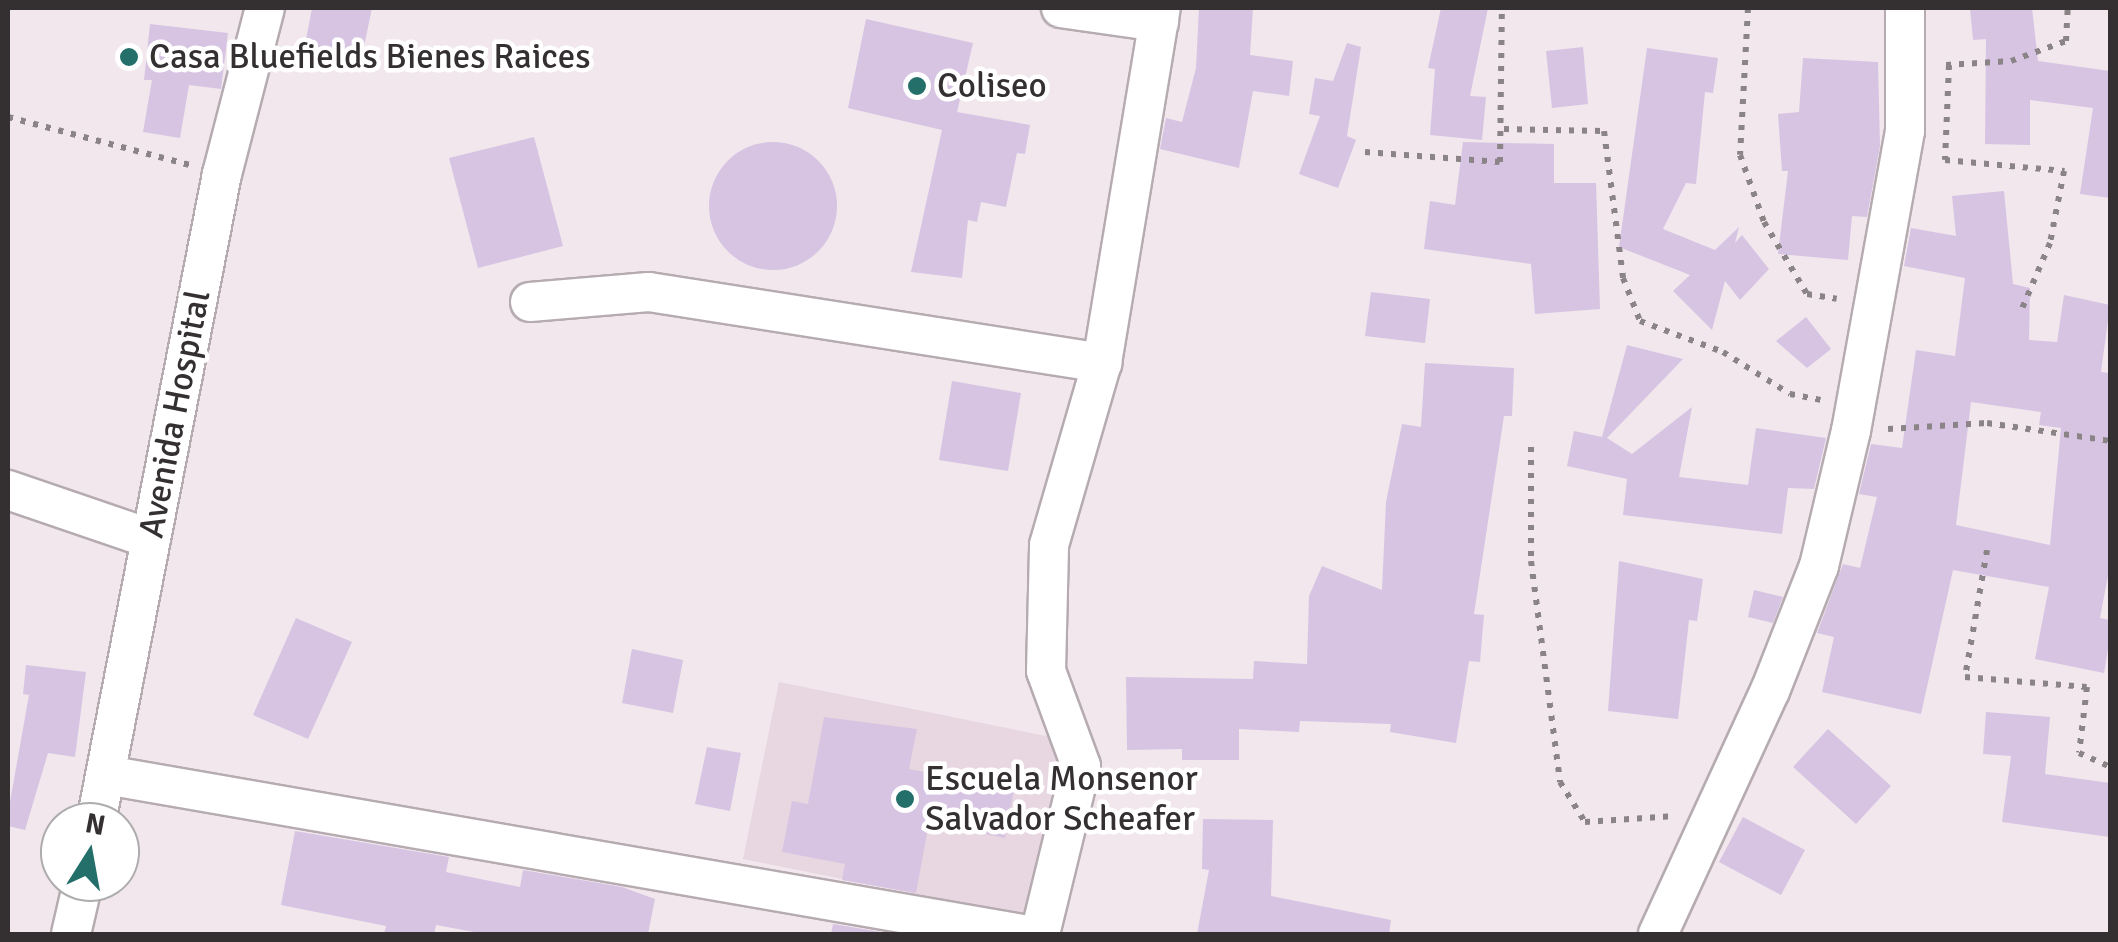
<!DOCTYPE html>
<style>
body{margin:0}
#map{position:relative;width:2118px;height:942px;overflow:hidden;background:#f1e7ed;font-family:Signika,sans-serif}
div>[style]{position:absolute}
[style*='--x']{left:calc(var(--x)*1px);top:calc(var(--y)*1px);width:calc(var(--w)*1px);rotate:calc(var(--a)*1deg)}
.built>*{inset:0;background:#e8d7e0}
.building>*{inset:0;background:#d7c4e3}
.round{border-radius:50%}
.path>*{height:6px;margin-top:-3px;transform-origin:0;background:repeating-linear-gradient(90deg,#8a8487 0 5px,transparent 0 13px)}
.roads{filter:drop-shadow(2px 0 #b5abb0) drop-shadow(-2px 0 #b5abb0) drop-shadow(0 2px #b5abb0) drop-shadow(0 -2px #b5abb0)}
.minor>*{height:38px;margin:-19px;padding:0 19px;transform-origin:19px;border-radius:19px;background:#fff}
.dots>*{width:28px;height:28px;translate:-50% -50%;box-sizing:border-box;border:5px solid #fff;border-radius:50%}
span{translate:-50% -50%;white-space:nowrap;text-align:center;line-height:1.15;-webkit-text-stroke:9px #fff;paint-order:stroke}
.poi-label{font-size:35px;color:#343032}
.left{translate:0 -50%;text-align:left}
.street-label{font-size:35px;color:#343032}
.frame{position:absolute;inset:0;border:10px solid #343032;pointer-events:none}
.north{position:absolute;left:40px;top:802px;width:100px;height:100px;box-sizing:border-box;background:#fff;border:2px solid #aeacad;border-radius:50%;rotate:11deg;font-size:28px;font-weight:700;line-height:40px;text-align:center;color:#343032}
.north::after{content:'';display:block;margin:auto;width:35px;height:45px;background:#256f6b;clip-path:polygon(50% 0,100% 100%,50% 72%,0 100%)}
</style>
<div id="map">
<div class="built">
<i style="clip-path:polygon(779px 682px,1066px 740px,1030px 917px,743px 859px)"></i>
</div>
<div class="building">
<i style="clip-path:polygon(312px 8px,372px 8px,362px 56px,305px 45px)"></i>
<i style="clip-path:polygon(1199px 8px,1253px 8px,1250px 55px,1293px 61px,1289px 96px,1253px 91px,1239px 168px,1160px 149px,1166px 118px,1182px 122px,1196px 68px)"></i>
<i style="clip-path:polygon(1441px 8px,1488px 8px,1470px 96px,1486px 97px,1482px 140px,1430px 135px,1435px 69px,1428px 68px)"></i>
<i style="clip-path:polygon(1970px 8px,2032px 8px,2038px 61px,2110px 71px,2110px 198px,2080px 194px,2093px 108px,2030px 100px,2030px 145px,1985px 144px,1986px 39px,1973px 40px)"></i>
<i style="clip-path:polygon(866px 19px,973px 43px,957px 112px,1030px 125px,1025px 154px,1017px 153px,1006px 207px,981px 202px,977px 222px,968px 220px,962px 278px,911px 272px,942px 130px,848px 108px)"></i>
<i style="clip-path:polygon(150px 24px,228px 33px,221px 89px,189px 85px,180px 138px,143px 132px,152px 80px,144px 80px)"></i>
<i style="clip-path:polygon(1347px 43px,1361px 47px,1347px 136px,1356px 140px,1338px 188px,1299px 174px,1320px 116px,1309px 114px,1315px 78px,1333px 81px)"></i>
<i style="clip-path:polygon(1583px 47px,1588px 104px,1552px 108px,1546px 51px)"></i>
<i style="clip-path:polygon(1647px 48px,1718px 58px,1713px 93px,1705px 92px,1696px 184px,1686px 183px,1663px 229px,1715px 250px,1739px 227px,1735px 243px,1742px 235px,1769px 269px,1740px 300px,1725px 281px,1712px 330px,1673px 291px,1690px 275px,1619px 247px)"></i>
<i style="clip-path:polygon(1803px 58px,1878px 62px,1880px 146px,1867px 217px,1852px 216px,1848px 260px,1778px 254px,1788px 171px,1782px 171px,1778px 114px,1799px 112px)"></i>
<i style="clip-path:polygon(534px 137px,563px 246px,478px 268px,449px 158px)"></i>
<i style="clip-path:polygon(1463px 142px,1554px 144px,1554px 183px,1596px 183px,1600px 309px,1535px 314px,1531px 264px,1424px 249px,1430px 201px,1455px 205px)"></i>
<i class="round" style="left:709px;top:142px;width:128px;height:128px"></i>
<i style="clip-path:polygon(evenodd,2004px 191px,2013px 284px,2030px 288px,2029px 340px,2057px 342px,2064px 295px,2110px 305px,2101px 372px,2110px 373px,2110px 565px,2100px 618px,2110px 620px,2110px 637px,2104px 673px,2035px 659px,2049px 587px,1953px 570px,1921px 714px,1822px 692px,1834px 637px,1817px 633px,1843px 564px,1860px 568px,1877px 497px,1859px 494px,1871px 444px,1902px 448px,1916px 350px,1955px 356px,1965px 278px,1904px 266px,1911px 228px,1956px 236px,1952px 196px,2004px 191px,1971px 402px,2041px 412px,2039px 425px,2061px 428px,2050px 545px,1956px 525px,1971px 402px)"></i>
<i style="clip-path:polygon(1371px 292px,1430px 299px,1425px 343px,1365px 336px)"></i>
<i style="clip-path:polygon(1806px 317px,1831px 349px,1807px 368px,1776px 341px)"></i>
<i style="clip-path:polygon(1627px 345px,1683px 359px,1607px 438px,1632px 454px,1692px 407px,1679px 477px,1748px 485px,1756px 428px,1826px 438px,1814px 489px,1788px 488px,1782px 534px,1623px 515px,1627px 479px,1567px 466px,1574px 431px,1602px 437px)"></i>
<i style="clip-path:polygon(1425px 363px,1514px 368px,1512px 416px,1504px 416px,1474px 614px,1484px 615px,1480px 662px,1469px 661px,1456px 743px,1390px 732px,1391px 724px,1300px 721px,1299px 732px,1239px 729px,1239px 760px,1182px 760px,1182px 749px,1127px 750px,1126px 677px,1253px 679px,1254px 661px,1307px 664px,1309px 596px,1322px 566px,1382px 590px,1386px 502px,1402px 424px,1421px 427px)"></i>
<i style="clip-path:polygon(952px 381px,1021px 393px,1008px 471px,939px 460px)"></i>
<i style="clip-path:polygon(1619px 561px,1703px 579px,1697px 621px,1689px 620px,1678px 719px,1608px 711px)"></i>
<i style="clip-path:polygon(1754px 590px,1783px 597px,1773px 623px,1748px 617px)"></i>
<i style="clip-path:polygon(296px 618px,352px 642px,308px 739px,253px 715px)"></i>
<i style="clip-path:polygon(632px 649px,683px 660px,673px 713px,622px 703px)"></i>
<i style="clip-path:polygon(26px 665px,86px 672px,75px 757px,48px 753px,25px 830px,8px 826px,8px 813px,29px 695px,23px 694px)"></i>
<i style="clip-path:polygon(1986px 712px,2050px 717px,2045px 774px,2110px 783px,2110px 837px,2002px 822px,2011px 756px,1983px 754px)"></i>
<i style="clip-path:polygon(824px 717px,917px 729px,909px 769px,1014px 789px,1005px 838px,929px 823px,916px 893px,842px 880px,845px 864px,782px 852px,792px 801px,808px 804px)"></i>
<i style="clip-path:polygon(1828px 729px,1891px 786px,1856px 824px,1793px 767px)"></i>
<i style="clip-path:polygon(707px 747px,741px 753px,730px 811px,695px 804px)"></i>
<i style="clip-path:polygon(1743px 817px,1805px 850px,1781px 895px,1719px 862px)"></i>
<i style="clip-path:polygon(1203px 819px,1273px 820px,1271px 896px,1391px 920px,1389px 934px,1197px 934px,1209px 870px,1202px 869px)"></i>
<i style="clip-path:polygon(295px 831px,449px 857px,446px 872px,520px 887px,523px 870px,622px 887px,655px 899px,648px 934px,485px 934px,436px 925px,434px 934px,384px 934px,386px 926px,281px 905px)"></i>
<i style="clip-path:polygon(833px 924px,893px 934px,831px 934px)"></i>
</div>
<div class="path">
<i style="--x:1748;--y:8;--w:147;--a:93.1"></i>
<i style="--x:1740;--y:155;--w:71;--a:70.3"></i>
<i style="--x:1764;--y:222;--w:84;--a:59.2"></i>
<i style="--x:1807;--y:294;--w:30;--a:9"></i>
<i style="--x:1946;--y:65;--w:65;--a:-3.5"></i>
<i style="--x:2011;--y:61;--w:59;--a:-20"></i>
<i style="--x:2066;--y:41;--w:33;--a:-87"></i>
<i style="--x:1949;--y:65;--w:95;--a:92.4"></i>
<i style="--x:1945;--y:160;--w:120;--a:5.3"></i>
<i style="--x:2064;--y:171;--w:73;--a:101"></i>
<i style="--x:2050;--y:243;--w:74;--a:113.1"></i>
<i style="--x:8;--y:117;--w:188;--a:14.8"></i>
<i style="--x:1504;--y:129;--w:100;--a:1.1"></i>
<i style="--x:1604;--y:131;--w:148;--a:82.6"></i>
<i style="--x:1623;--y:278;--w:46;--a:68.4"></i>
<i style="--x:1640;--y:321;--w:89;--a:20.5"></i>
<i style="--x:1723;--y:352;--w:79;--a:32.1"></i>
<i style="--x:1790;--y:394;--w:31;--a:11"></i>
<i style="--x:1365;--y:152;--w:135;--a:4.2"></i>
<i style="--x:1500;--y:162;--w:154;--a:-89.3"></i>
<i style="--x:1888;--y:429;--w:99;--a:-3.5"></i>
<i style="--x:1987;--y:423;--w:124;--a:8.3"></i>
<i style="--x:1531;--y:447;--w:114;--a:90"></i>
<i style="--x:1531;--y:561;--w:223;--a:82.5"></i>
<i style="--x:1560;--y:782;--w:47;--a:58"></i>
<i style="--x:1585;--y:822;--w:90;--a:-3.8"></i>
<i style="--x:1987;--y:550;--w:129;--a:99.8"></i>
<i style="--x:1965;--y:677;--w:122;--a:4.7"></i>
<i style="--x:2087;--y:687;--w:66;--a:96.9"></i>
<i style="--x:2079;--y:753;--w:34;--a:24"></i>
</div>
<div class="roads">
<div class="minor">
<i style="--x:1061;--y:8;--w:99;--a:8.1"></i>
<i style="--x:530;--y:302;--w:119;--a:-4.8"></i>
<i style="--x:649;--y:292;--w:459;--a:8.9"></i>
<i style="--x:8;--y:490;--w:151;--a:18.9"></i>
<i style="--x:106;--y:775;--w:930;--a:9.85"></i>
<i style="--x:96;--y:822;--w:660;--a:-79"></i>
<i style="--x:222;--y:174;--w:171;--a:-75.5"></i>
<i style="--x:71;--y:934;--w:53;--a:-77"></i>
<i style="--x:1040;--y:934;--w:173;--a:-76.3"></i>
<i style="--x:1081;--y:766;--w:101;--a:-110.2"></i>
<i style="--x:1046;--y:671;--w:126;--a:-88.6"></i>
<i style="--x:1049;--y:545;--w:190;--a:-73.8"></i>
<i style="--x:1102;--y:363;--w:360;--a:-80.6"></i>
<i style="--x:1658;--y:934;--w:268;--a:-65.3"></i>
<i style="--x:1770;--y:691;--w:134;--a:-68.6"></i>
<i style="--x:1819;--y:566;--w:139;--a:-76.7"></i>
<i style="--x:1851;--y:431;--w:305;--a:-79.8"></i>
<i style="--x:1905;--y:131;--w:123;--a:-90"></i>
</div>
</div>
<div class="dots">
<i style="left:129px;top:57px;background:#256f6b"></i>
<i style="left:917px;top:86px;background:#256f6b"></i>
<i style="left:905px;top:799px;background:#256f6b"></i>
</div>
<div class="poi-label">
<span class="left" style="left:149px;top:57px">Casa Bluefields Bienes Raices</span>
<span class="left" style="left:937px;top:86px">Coliseo</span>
<span class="left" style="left:925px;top:799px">Escuela Monsenor<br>Salvador Scheafer</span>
</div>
<div class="street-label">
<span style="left:175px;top:414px;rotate:-79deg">Avenida Hospital</span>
</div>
<div class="frame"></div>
<div class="north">N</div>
</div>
